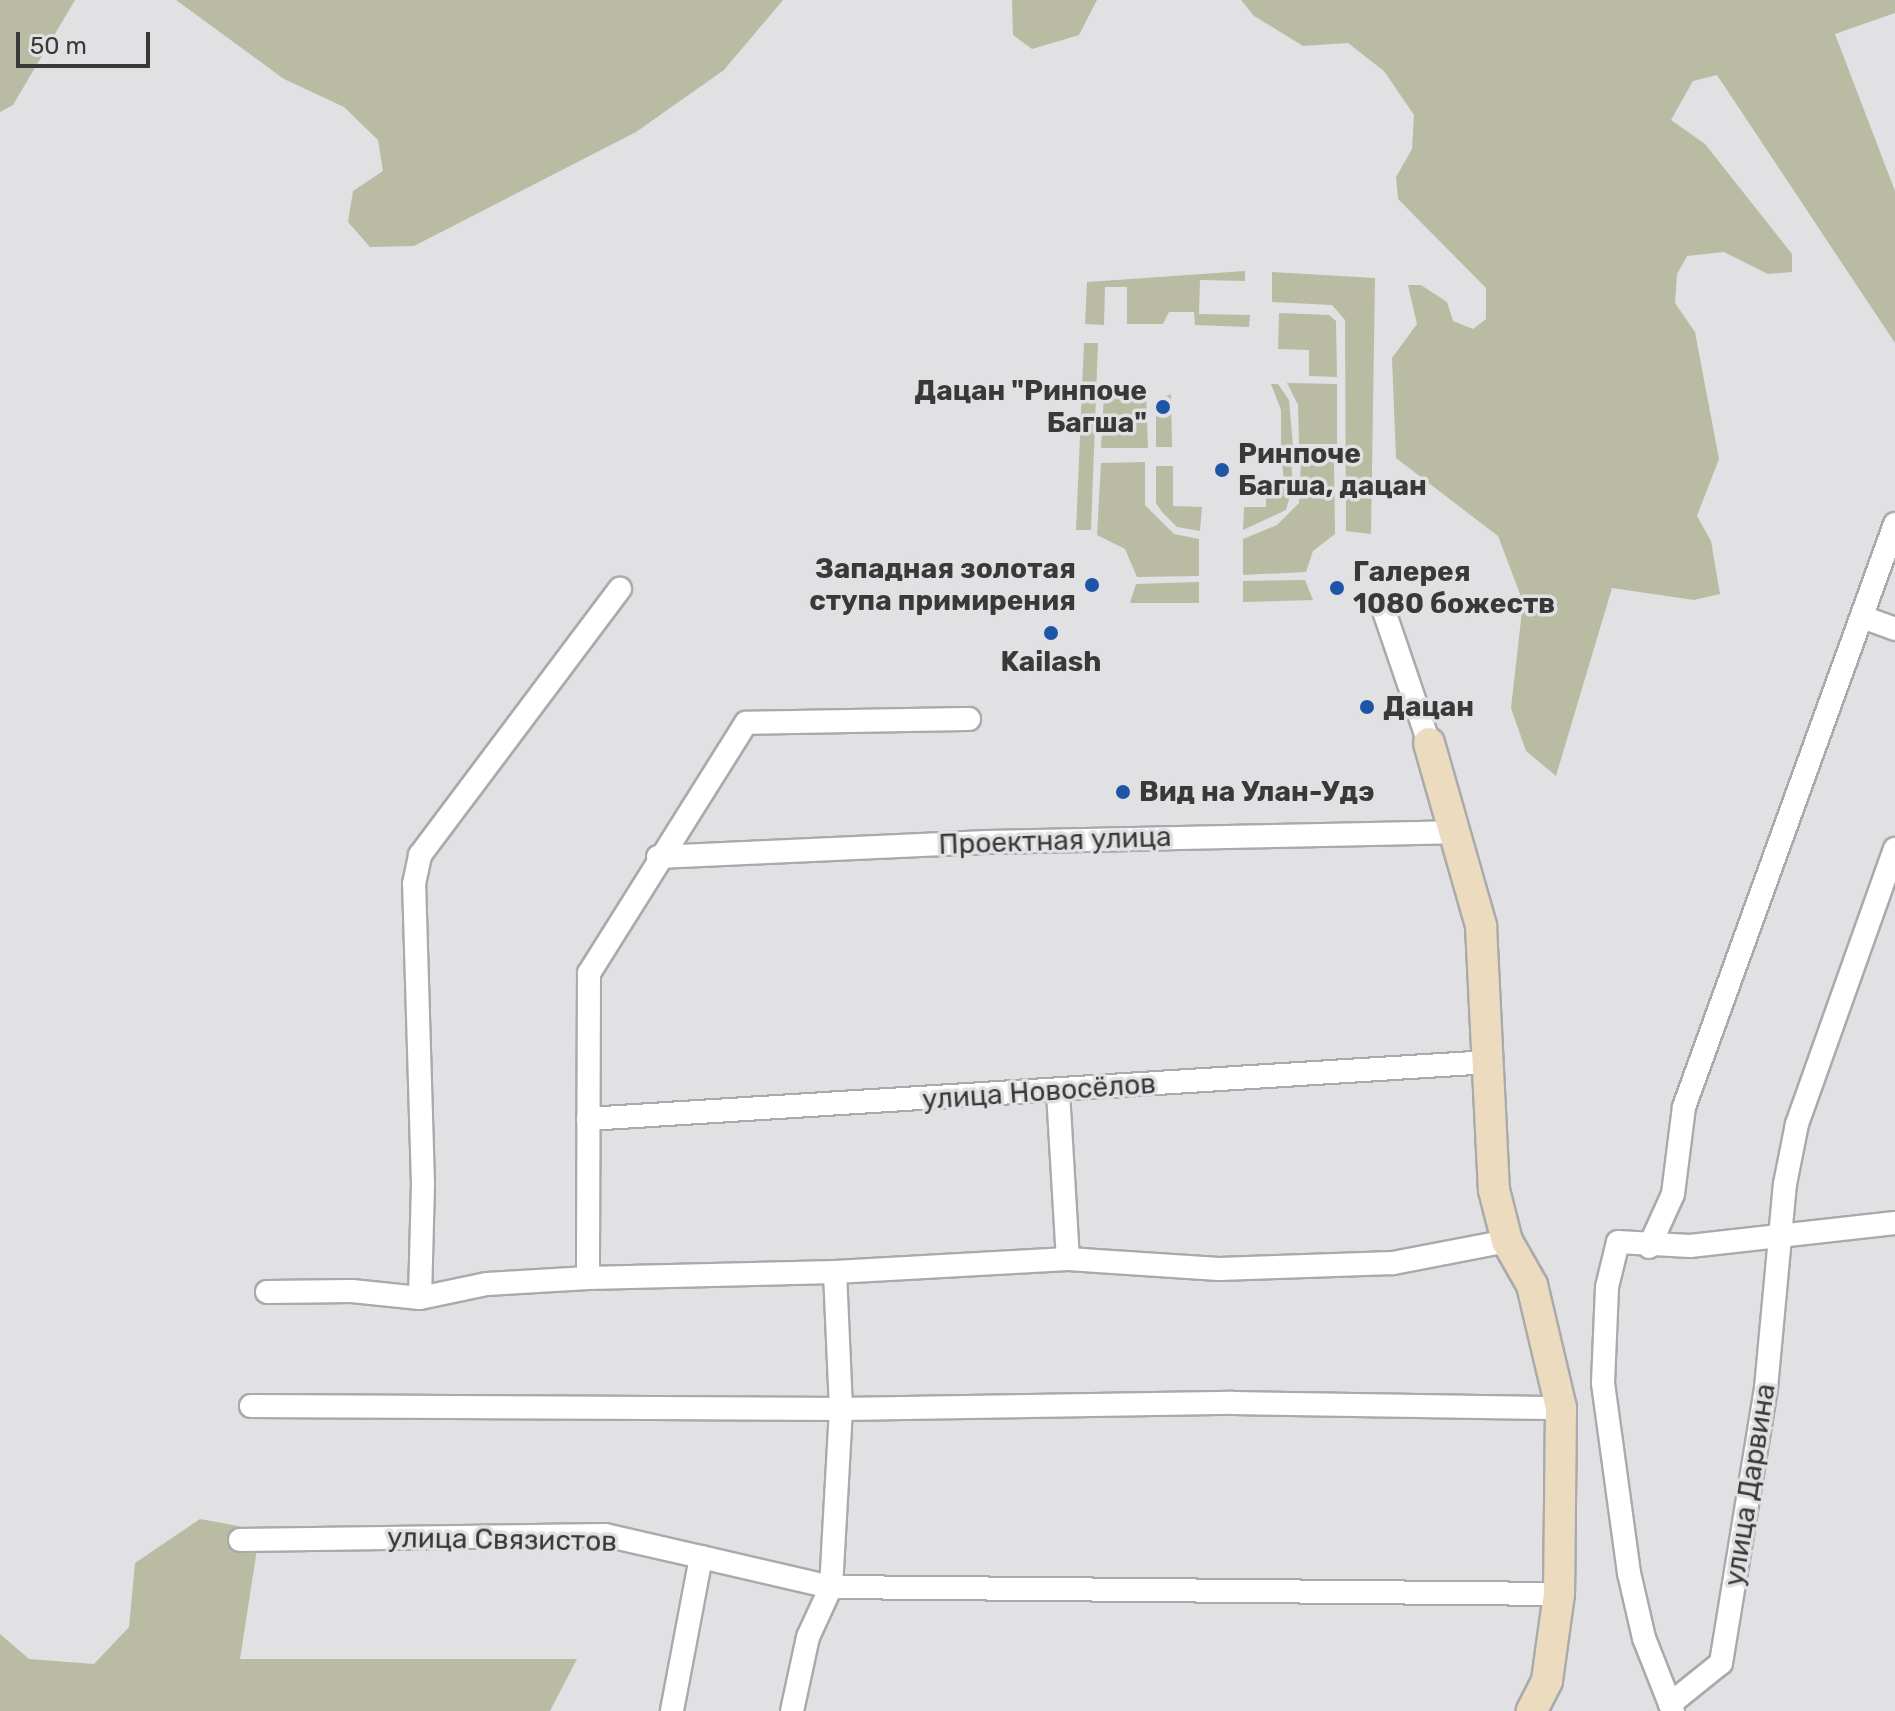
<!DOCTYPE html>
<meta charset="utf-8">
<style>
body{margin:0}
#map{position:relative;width:1895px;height:1711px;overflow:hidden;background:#e1e1e4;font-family:Rubik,sans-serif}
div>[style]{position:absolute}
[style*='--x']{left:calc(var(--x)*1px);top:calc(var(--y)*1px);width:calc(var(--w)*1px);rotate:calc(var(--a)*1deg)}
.green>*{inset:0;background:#b9bba3}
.roads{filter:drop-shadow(2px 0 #a9aaac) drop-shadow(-2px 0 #a9aaac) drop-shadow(0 2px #a9aaac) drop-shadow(0 -2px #a9aaac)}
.street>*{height:22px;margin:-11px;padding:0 11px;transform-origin:11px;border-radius:11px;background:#fff}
.secondary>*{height:30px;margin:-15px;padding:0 15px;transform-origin:15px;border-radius:15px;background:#ecdbbf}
.dots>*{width:22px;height:22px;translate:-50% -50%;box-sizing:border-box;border:4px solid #e1e1e4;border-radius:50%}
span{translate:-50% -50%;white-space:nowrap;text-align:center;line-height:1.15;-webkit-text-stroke:7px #e1e1e4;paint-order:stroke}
.poi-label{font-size:28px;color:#39393a;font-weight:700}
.right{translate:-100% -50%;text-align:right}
.left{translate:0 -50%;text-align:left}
.street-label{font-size:28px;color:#39393a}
.scale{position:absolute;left:16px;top:32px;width:134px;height:36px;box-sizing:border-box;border:4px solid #39393a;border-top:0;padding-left:10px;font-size:24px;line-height:28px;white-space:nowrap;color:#39393a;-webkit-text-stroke:6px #e1e1e4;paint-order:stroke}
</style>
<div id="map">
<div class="green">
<i style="clip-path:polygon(0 0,75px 0,13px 105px,0 112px)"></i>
<i style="clip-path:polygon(176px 0,783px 0,724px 70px,636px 132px,414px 246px,370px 247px,348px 222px,353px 191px,383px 171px,378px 140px,344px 107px,284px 79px)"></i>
<i style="clip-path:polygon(1012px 0,1097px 0,1079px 35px,1032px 49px,1013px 35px)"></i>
<i style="clip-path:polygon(1241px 0,1895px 0,1895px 13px,1835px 34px,1895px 191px,1895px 343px,1717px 75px,1693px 81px,1671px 120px,1705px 144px,1792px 254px,1792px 272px,1768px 274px,1724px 252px,1687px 256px,1677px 274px,1675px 303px,1695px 332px,1719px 459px,1697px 516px,1711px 541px,1720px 594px,1694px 600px,1612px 588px,1556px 776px,1526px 751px,1511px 708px,1523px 602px,1498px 536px,1396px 458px,1392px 358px,1417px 324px,1408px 285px,1421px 285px,1447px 302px,1453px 321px,1473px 329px,1486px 319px,1486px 288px,1398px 199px,1396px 177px,1412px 149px,1414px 115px,1384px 71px,1348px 43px,1303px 46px,1254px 16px)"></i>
<i style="clip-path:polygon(1245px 271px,1245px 281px,1200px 280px,1199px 314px,1250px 315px,1249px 327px,1195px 325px,1194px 312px,1169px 312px,1163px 324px,1127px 324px,1127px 287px,1105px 287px,1104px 325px,1085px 324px,1087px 282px)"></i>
<i style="clip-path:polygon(1272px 272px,1375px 278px,1371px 534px,1346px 531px,1345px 320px,1332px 305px,1272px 302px)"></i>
<i style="clip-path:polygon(1279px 313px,1329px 315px,1336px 321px,1337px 377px,1309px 376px,1309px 350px,1278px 349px)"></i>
<i style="clip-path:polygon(1084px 343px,1098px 343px,1091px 530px,1076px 530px)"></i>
<i style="clip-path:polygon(1287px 383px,1337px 384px,1337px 444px,1299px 444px,1298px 405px)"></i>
<i style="clip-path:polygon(1271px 384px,1278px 384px,1289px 400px,1293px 446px,1281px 448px,1281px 410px)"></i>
<i style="clip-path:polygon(1146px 392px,1148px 448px,1101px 448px,1104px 394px)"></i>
<i style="clip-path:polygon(1171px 394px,1172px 447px,1156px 447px,1156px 401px)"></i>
<i style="clip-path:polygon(1301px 460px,1334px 461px,1335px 534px,1313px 551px,1306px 572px,1243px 575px,1243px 539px,1277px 525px,1299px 503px)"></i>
<i style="clip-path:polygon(1282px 461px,1291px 461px,1293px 486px,1286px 510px,1243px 530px,1244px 507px,1266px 507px,1266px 492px,1284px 482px)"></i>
<i style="clip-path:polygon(1145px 462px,1145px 505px,1174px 534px,1199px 539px,1199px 576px,1137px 577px,1125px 549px,1097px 535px,1101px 463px)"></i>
<i style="clip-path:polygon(1156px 466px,1173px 466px,1173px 506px,1202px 507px,1200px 531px,1177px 527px,1162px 512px,1156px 503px)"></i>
<i style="clip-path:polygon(1305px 580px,1313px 600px,1243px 602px,1243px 581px)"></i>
<i style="clip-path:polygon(1199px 582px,1199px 603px,1130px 603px,1136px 584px)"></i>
<i style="clip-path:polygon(200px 1519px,260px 1530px,240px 1659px,577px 1659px,550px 1711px,0 1711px,0 1634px,29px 1659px,94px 1664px,129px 1627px,135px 1563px)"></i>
</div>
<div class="roads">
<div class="street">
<i style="--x:1383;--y:608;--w:143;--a:71.2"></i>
<i style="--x:1865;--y:618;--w:32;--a:20"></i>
<i style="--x:969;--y:719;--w:223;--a:179"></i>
<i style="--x:746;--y:723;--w:295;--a:122.1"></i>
<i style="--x:589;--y:973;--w:305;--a:90.2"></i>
<i style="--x:588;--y:1278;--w:247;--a:-1.4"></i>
<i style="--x:835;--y:1272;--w:233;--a:-3.2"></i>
<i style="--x:1068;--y:1259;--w:151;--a:3.8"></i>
<i style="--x:1219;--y:1269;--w:174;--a:-2"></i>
<i style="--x:1393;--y:1263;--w:116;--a:-10.9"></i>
<i style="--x:658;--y:857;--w:329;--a:-2.6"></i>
<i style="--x:987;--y:842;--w:466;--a:-1.2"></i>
<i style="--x:1058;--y:1092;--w:167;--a:86.6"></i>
<i style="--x:588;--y:1119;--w:903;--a:-3.62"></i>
<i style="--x:1649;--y:1247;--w:58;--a:-65.6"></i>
<i style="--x:1673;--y:1194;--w:88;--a:-82.8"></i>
<i style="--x:1684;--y:1107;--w:620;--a:-70.1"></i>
<i style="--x:835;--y:1272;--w:137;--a:87.5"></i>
<i style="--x:841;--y:1409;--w:178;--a:93.2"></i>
<i style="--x:831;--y:1587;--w:728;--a:0.55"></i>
<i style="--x:267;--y:1292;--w:85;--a:-0.7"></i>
<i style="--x:352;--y:1291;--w:68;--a:5.9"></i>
<i style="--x:420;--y:1298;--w:68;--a:-11.8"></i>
<i style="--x:487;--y:1284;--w:101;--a:-3.4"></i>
<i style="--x:420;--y:1298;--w:114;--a:-88.5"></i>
<i style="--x:423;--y:1184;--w:300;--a:-91.7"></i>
<i style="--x:414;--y:884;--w:30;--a:-78"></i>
<i style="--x:420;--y:855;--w:333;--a:-53.1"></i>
<i style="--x:251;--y:1406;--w:590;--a:0.29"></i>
<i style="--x:841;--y:1409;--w:392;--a:-0.9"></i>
<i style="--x:1233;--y:1403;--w:328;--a:0.9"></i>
<i style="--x:240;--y:1540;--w:365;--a:-0.8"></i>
<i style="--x:605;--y:1535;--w:98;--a:12.9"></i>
<i style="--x:701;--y:1557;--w:157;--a:100.7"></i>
<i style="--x:701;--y:1557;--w:133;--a:13"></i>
<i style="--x:831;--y:1587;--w:55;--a:114.7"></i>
<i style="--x:808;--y:1637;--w:76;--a:102.2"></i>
<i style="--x:1670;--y:1704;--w:71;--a:-111.5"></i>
<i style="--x:1644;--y:1638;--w:67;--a:-103"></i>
<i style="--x:1629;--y:1573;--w:192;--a:-97.8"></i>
<i style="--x:1603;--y:1383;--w:96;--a:-87.6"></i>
<i style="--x:1607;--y:1287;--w:46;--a:-76.3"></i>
<i style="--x:1618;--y:1242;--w:72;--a:3.2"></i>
<i style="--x:1690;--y:1246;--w:206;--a:-6.4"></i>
<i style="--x:1673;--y:1711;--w:8;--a:-113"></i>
<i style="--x:1670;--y:1704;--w:65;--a:-38.8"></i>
<i style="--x:1721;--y:1663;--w:279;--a:-80.7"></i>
<i style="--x:1766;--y:1388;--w:205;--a:-84.7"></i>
<i style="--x:1785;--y:1184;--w:61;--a:-78.7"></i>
<i style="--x:1797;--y:1124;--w:292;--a:-70.4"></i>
</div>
<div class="secondary">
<i style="--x:1429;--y:743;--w:190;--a:74.1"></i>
<i style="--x:1481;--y:926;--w:264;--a:87.2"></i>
<i style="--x:1494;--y:1190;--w:53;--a:75.7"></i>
<i style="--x:1507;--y:1241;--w:51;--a:60.4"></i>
<i style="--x:1532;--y:1285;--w:126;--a:76.7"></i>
<i style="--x:1561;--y:1408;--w:186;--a:90.6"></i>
<i style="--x:1559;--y:1594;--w:88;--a:97.9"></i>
<i style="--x:1547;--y:1681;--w:34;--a:117"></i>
</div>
</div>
<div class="dots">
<i style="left:1163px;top:407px;background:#1e56a7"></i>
<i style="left:1222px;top:470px;background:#1e56a7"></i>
<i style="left:1092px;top:585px;background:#1e56a7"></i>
<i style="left:1337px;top:588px;background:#1e56a7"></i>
<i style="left:1051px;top:633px;background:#1e56a7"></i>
<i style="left:1367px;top:707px;background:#1e56a7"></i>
<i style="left:1123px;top:792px;background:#1e56a7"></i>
</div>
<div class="poi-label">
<span class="right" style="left:1147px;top:407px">Дацан "Ринпоче<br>Багша"</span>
<span class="left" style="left:1238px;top:470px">Ринпоче<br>Багша, дацан</span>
<span class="right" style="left:1076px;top:585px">Западная золотая<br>ступа примирения</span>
<span class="left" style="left:1353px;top:588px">Галерея<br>1080 божеств</span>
<span style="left:1051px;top:662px">Kailash</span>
<span class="left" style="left:1383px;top:707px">Дацан</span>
<span class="left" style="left:1139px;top:792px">Вид на Улан-Удэ</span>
</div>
<div class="street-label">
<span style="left:1055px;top:841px;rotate:-2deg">Проектная улица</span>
<span style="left:1039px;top:1092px;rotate:-4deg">улица Новосёлов</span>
<span style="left:1750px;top:1485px;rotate:-81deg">улица Дарвина</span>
<span style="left:502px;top:1540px;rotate:1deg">улица Связистов</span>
</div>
<div class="scale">50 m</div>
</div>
